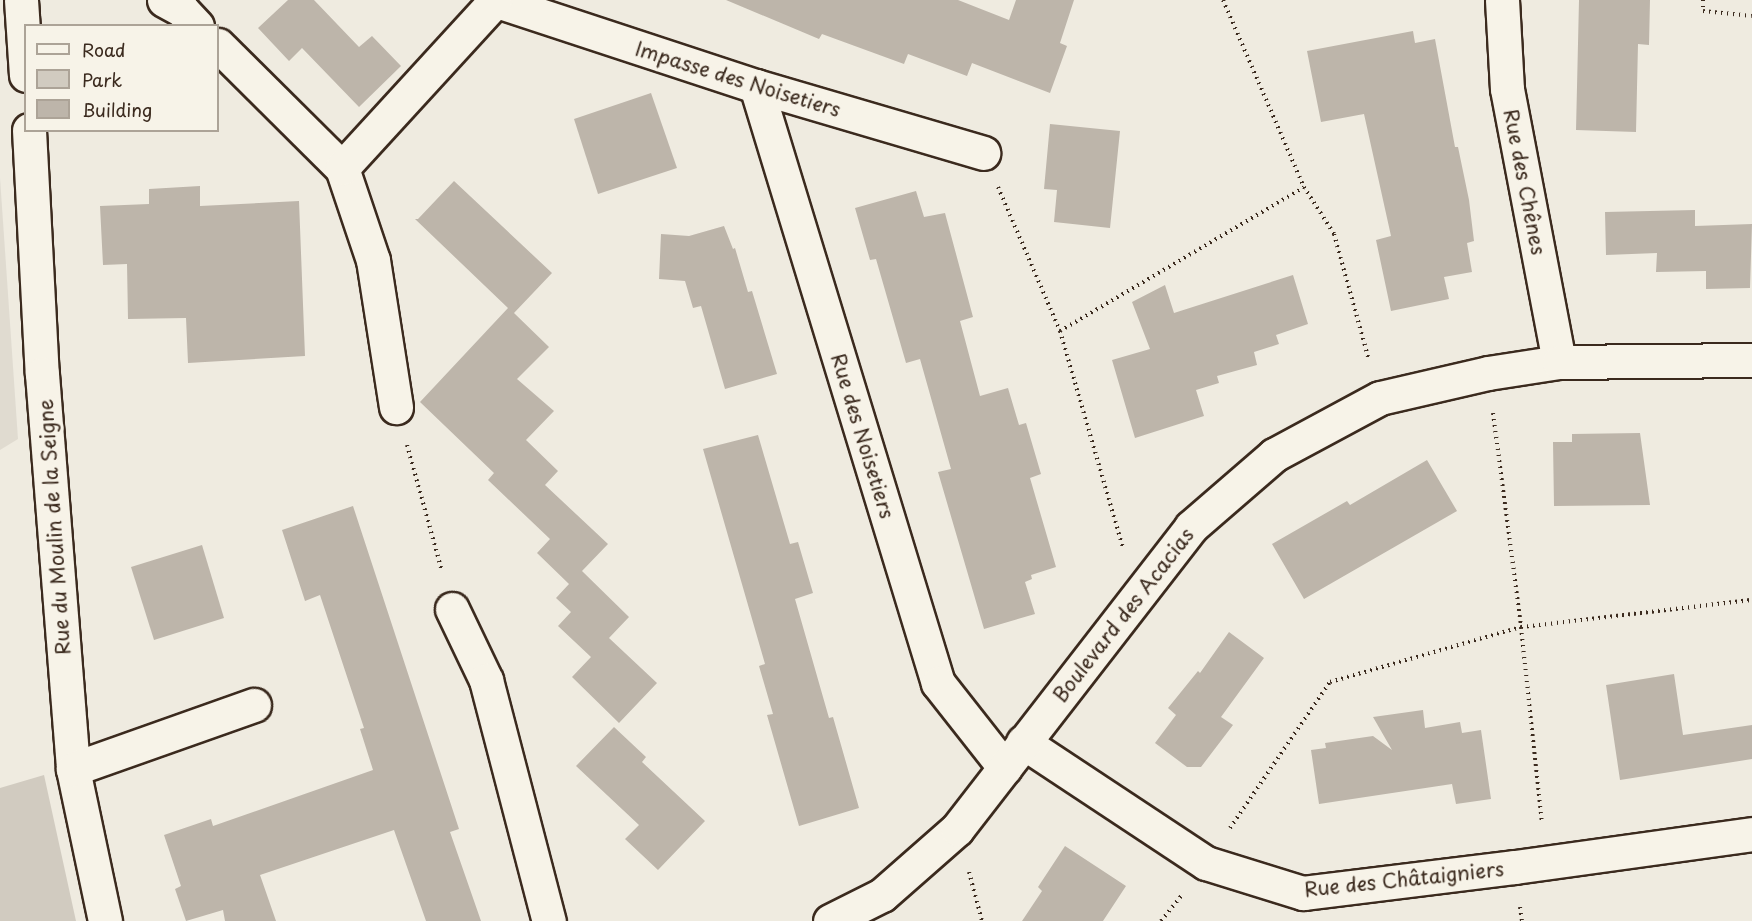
<!DOCTYPE html>
<meta charset="utf-8">
<style>
body{margin:0}
#map{position:relative;width:1752px;height:921px;overflow:hidden;background:#efebe0;font-family:"Playpen Sans",sans-serif}
div>[style]{position:absolute}
[style*='--x']{left:calc(var(--x)*1px);top:calc(var(--y)*1px);width:calc(var(--w)*1px);rotate:calc(var(--a)*1deg)}
.built>*{inset:0;background:#e0dbd0}
.green>*{inset:0;background:#d1cbc0}
.building>*{inset:0;background:#bdb5aa}
.path>*{height:4px;margin-top:-2px;transform-origin:0;background:repeating-linear-gradient(90deg,#3b2a1e 0 1.5px,transparent 0 6px)}
.roads{filter:drop-shadow(2px 0 #3b2a1e) drop-shadow(-2px 0 #3b2a1e) drop-shadow(0 2px #3b2a1e) drop-shadow(0 -2px #3b2a1e)}
.minor>*{height:33px;margin:-16.5px;padding:0 16.5px;transform-origin:16.5px;border-radius:16.5px;background:#f7f3e8}
span{translate:-50% -50%;white-space:nowrap;text-align:center;line-height:1.15;-webkit-text-stroke:6px #f7f3e8;paint-order:stroke}
.street-label{font-size:20px;color:#3b2a1e}
.legend{position:absolute;left:24px;top:24px;width:195px;height:108px;box-sizing:border-box;background:#f7f3e8;border:2px solid #aca397;margin:0;padding:8px 10px;list-style:none;font-size:18px;color:#3b2a1e}
.legend li{display:flex;align-items:center;gap:12px;height:30px}
.legend b{width:30px;border:2px solid #aca397}
</style>
<div id="map">
<div class="built">
<i style="clip-path:polygon(0 178px,18px 439px,0 450px)"></i>
</div>
<div class="green">
<i style="clip-path:polygon(44px 775px,76px 921px,0 921px,0 788px)"></i>
</div>
<div class="building">
<i style="clip-path:polygon(288px 0,314px 0,359px 47px,372px 36px,401px 66px,359px 107px,302px 48px,289px 61px,258px 28px)"></i>
<i style="clip-path:polygon(726px 0,958px 0,1009px 20px,1016px 0,1074px 0,1060px 43px,1067px 46px,1050px 93px,972px 63px,967px 76px,908px 54px,904px 64px,822px 34px,819px 39px)"></i>
<i style="clip-path:polygon(1579px 0,1650px 0,1649px 45px,1638px 44px,1636px 132px,1576px 130px)"></i>
<i style="clip-path:polygon(1413px 31px,1415px 43px,1435px 39px,1455px 147px,1458px 147px,1469px 200px,1474px 241px,1467px 243px,1472px 272px,1444px 277px,1449px 299px,1391px 311px,1376px 240px,1391px 236px,1364px 114px,1321px 122px,1307px 51px)"></i>
<i style="clip-path:polygon(651px 93px,677px 168px,598px 194px,574px 119px)"></i>
<i style="clip-path:polygon(1050px 124px,1120px 131px,1110px 228px,1054px 222px,1057px 190px,1044px 189px)"></i>
<i style="clip-path:polygon(454px 181px,552px 273px,514px 313px,549px 347px,517px 379px,554px 411px,526px 440px,558px 471px,545px 485px,608px 544px,582px 571px,629px 617px,609px 638px,657px 683px,619px 723px,572px 677px,591px 657px,558px 626px,571px 612px,556px 598px,569px 584px,537px 553px,550px 539px,488px 480px,494px 473px,420px 402px,508px 308px,415px 219px,418px 219px)"></i>
<i style="clip-path:polygon(200px 186px,200px 206px,299px 201px,305px 356px,188px 363px,186px 318px,128px 319px,127px 264px,103px 265px,100px 206px,149px 204px,149px 189px)"></i>
<i style="clip-path:polygon(916px 191px,924px 217px,945px 213px,973px 317px,960px 321px,980px 396px,1008px 388px,1019px 425px,1026px 423px,1041px 474px,1030px 478px,1056px 567px,1031px 575px,1032px 579px,1025px 582px,1035px 614px,984px 629px,938px 472px,951px 469px,920px 359px,906px 363px,876px 259px,870px 260px,855px 208px)"></i>
<i style="clip-path:polygon(1695px 210px,1695px 226px,1752px 224px,1750px 288px,1706px 289px,1706px 271px,1656px 272px,1657px 253px,1606px 255px,1605px 212px)"></i>
<i style="clip-path:polygon(724px 226px,733px 249px,735px 248px,748px 292px,752px 291px,777px 374px,725px 389px,701px 306px,693px 308px,685px 281px,659px 279px,661px 234px,689px 236px)"></i>
<i style="clip-path:polygon(1293px 275px,1308px 324px,1276px 335px,1279px 344px,1254px 352px,1257px 365px,1217px 376px,1219px 383px,1196px 390px,1204px 416px,1135px 438px,1112px 360px,1150px 349px,1132px 302px,1165px 285px,1174px 313px)"></i>
<i style="clip-path:polygon(1640px 433px,1650px 505px,1554px 506px,1553px 442px,1572px 442px,1572px 434px)"></i>
<i style="clip-path:polygon(758px 435px,790px 544px,798px 542px,813px 593px,795px 599px,829px 718px,833px 717px,859px 808px,799px 826px,767px 715px,773px 714px,759px 666px,765px 664px,703px 449px)"></i>
<i style="clip-path:polygon(1427px 460px,1457px 511px,1304px 599px,1272px 544px,1347px 501px,1350px 505px)"></i>
<i style="clip-path:polygon(353px 506px,459px 829px,450px 832px,481px 921px,426px 921px,394px 830px,260px 875px,276px 921px,225px 921px,223px 910px,186px 921px,175px 889px,181px 886px,164px 835px,211px 819px,213px 826px,373px 770px,360px 729px,364px 728px,320px 595px,305px 601px,282px 530px)"></i>
<i style="clip-path:polygon(202px 545px,224px 618px,154px 640px,131px 567px)"></i>
<i style="clip-path:polygon(1229px 632px,1264px 658px,1221px 717px,1233px 725px,1201px 767px,1187px 767px,1155px 743px,1176px 715px,1168px 708px,1198px 671px,1200px 673px)"></i>
<i style="clip-path:polygon(1674px 674px,1683px 735px,1752px 725px,1752px 759px,1620px 780px,1606px 685px)"></i>
<i style="clip-path:polygon(1423px 710px,1425px 728px,1460px 722px,1462px 733px,1481px 730px,1491px 799px,1456px 804px,1452px 784px,1319px 804px,1311px 750px,1326px 748px,1325px 743px,1373px 736px,1392px 750px,1373px 717px)"></i>
<i style="clip-path:polygon(614px 727px,646px 757px,642px 762px,705px 821px,658px 870px,625px 839px,639px 825px,576px 766px)"></i>
<i style="clip-path:polygon(1065px 846px,1126px 886px,1103px 921px,1022px 921px,1042px 891px,1038px 887px)"></i>
</div>
<div class="path">
<i style="--x:1223;--y:0;--w:204;--a:66.6"></i>
<i style="--x:1304;--y:187;--w:56;--a:57.4"></i>
<i style="--x:1334;--y:234;--w:131;--a:74.5"></i>
<i style="--x:1703;--y:0;--w:11;--a:90"></i>
<i style="--x:1703;--y:11;--w:49;--a:5.8"></i>
<i style="--x:998;--y:187;--w:157;--a:66.7"></i>
<i style="--x:1060;--y:331;--w:226;--a:73.8"></i>
<i style="--x:1060;--y:331;--w:283;--a:-30.5"></i>
<i style="--x:1493;--y:413;--w:216;--a:82.5"></i>
<i style="--x:1521;--y:627;--w:197;--a:83.9"></i>
<i style="--x:407;--y:445;--w:131;--a:74.5"></i>
<i style="--x:1230;--y:828;--w:177;--a:-55.6"></i>
<i style="--x:1330;--y:682;--w:199;--a:-16.1"></i>
<i style="--x:1521;--y:627;--w:233;--a:-6.7"></i>
<i style="--x:969;--y:872;--w:51;--a:75.1"></i>
<i style="--x:1520;--y:907;--w:14;--a:82"></i>
<i style="--x:1161;--y:921;--w:33;--a:-51"></i>
</div>
<div class="roads">
<div class="minor">
<i style="--x:21;--y:0;--w:75;--a:86.2"></i>
<i style="--x:164;--y:0;--w:21;--a:29"></i>
<i style="--x:182;--y:10;--w:22;--a:47"></i>
<i style="--x:494;--y:0;--w:276;--a:18.2"></i>
<i style="--x:756;--y:86;--w:237;--a:16.4"></i>
<i style="--x:1502;--y:0;--w:89;--a:86.8"></i>
<i style="--x:1507;--y:89;--w:278;--a:79.2"></i>
<i style="--x:218;--y:45;--w:175;--a:44.8"></i>
<i style="--x:342;--y:168;--w:97;--a:71.4"></i>
<i style="--x:373;--y:260;--w:149;--a:81.1"></i>
<i style="--x:756;--y:86;--w:624;--a:73.05"></i>
<i style="--x:938;--y:683;--w:108;--a:51.8"></i>
<i style="--x:29;--y:130;--w:244;--a:87"></i>
<i style="--x:42;--y:374;--w:396;--a:85.5"></i>
<i style="--x:73;--y:769;--w:155;--a:78.1"></i>
<i style="--x:342;--y:168;--w:226;--a:-47.5"></i>
<i style="--x:452;--y:609;--w:79;--a:64.4"></i>
<i style="--x:486;--y:680;--w:249;--a:75.4"></i>
<i style="--x:1023;--y:742;--w:219;--a:33.5"></i>
<i style="--x:1206;--y:863;--w:102;--a:17.2"></i>
<i style="--x:1303;--y:893;--w:214;--a:-7"></i>
<i style="--x:1515;--y:867;--w:239;--a:-7.9"></i>
<i style="--x:73;--y:769;--w:192;--a:-19.5"></i>
<i style="--x:830;--y:921;--w:58;--a:-26.6"></i>
<i style="--x:882;--y:895;--w:100;--a:-41.3"></i>
<i style="--x:957;--y:829;--w:382;--a:-52.2"></i>
<i style="--x:1191;--y:527;--w:110;--a:-40.9"></i>
<i style="--x:1274;--y:455;--w:120;--a:-28.3"></i>
<i style="--x:1380;--y:398;--w:111;--a:-13"></i>
<i style="--x:1488;--y:373;--w:72;--a:-8.8"></i>
<i style="--x:1559;--y:362;--w:193;--a:-0.6"></i>
</div>
</div>
<div class="street-label">
<span style="left:738px;top:79px;rotate:17deg">Impasse des Noisetiers</span>
<span style="left:1525px;top:182px;rotate:79deg">Rue des Chênes</span>
<span style="left:863px;top:436px;rotate:73deg">Rue des Noisetiers</span>
<span style="left:54px;top:527px;rotate:-94deg">Rue du Moulin de la Seigne</span>
<span style="left:1123px;top:615px;rotate:-52deg">Boulevard des Acacias</span>
<span style="left:1404px;top:879px;rotate:-6deg">Rue des Châtaigniers</span>
</div>
<ul class="legend">
<li><b style="height:8px;background:#f7f3e8"></b>Road</li>
<li><b style="height:16px;background:#d1cbc0"></b>Park</li>
<li><b style="height:16px;background:#bdb5aa"></b>Building</li>
</ul>
</div>
